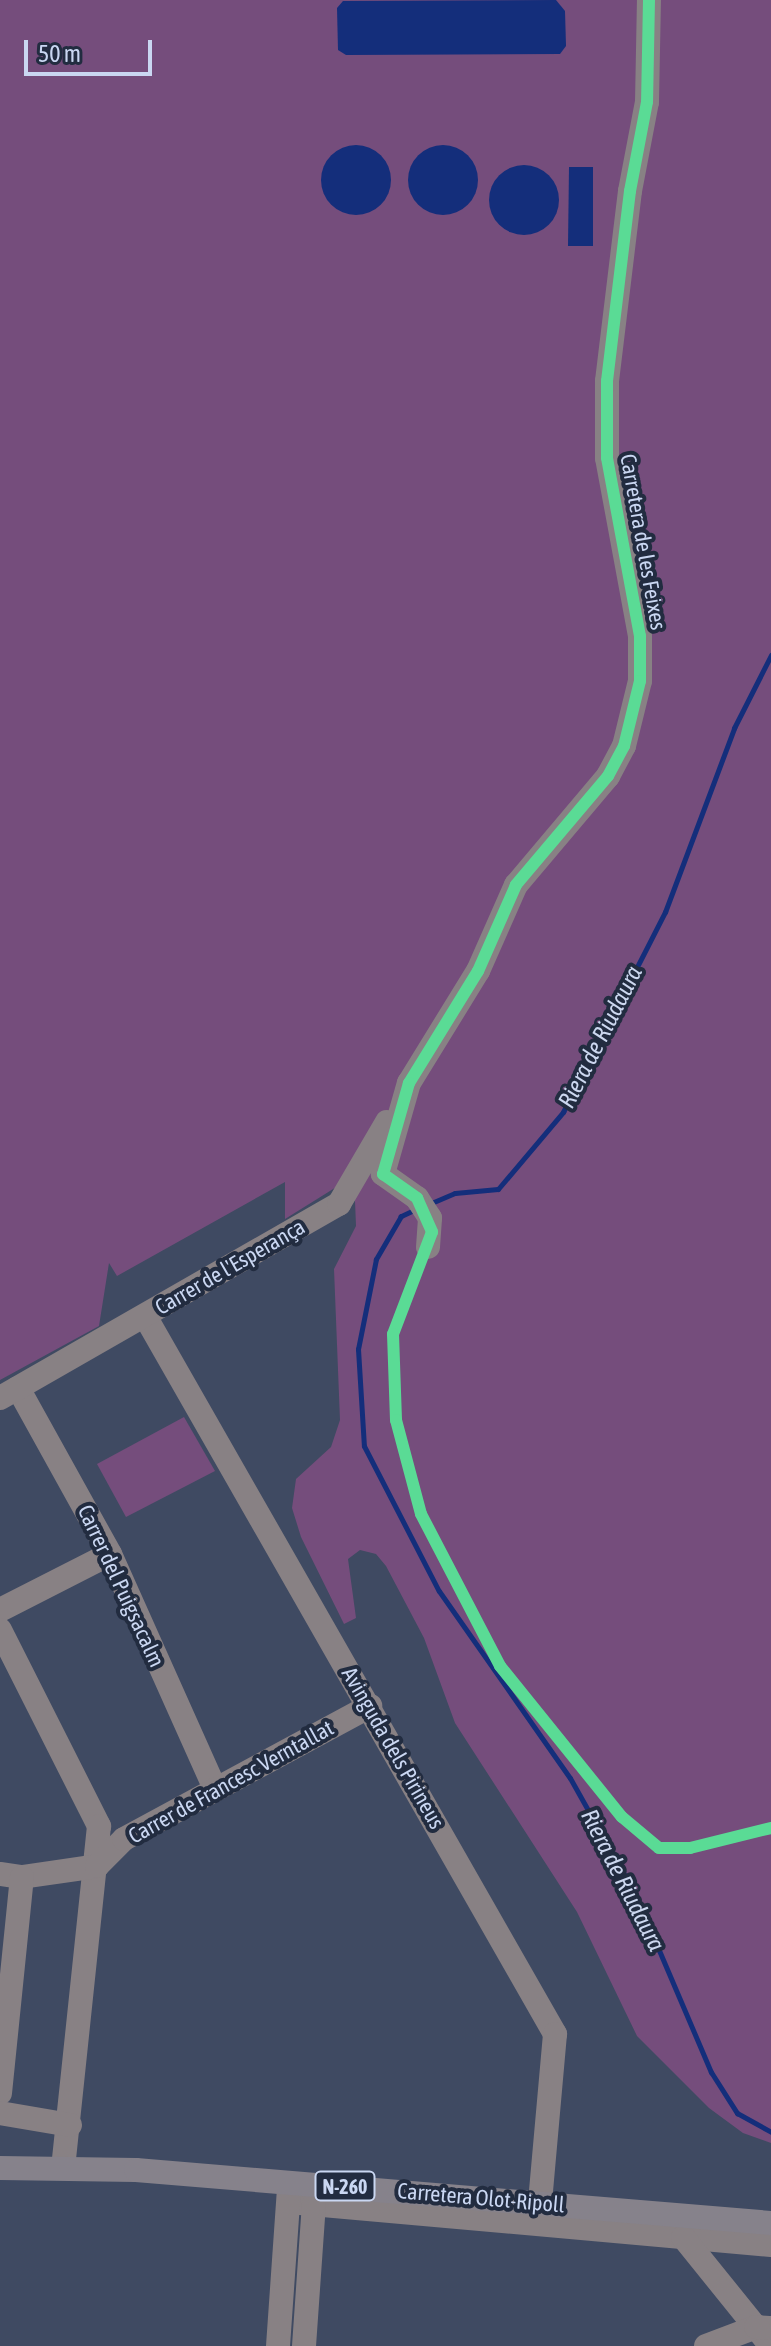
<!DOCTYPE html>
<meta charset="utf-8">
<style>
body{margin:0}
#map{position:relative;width:771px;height:2346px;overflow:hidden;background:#3f4a62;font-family:"Asap Condensed",sans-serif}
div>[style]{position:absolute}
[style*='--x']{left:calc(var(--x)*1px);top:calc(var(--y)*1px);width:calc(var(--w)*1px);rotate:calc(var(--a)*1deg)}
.green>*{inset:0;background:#754d7c}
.water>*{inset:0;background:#142e7b}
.round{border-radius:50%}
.stream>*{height:5px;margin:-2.5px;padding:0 2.5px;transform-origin:2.5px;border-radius:2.5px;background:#142e7b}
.minor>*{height:24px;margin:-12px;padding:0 12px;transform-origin:12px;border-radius:12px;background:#888184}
.major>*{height:24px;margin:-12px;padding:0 12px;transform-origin:12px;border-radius:12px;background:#86828b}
.cycleway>*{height:12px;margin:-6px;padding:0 6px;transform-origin:6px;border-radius:6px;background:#5adb95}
span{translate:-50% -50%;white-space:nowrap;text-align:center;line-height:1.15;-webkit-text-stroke:8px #222c40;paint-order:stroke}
.shield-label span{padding:2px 6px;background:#222c40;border:2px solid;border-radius:6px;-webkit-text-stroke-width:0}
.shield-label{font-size:20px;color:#cad7f2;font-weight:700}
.street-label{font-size:22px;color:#cad7f2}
.water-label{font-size:24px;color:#ccd7ef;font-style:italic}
.scale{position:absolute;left:24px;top:40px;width:128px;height:36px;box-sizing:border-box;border:4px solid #cad7f2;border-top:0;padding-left:10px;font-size:24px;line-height:28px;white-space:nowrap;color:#cad7f2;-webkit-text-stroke:6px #222c40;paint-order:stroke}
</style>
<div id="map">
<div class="green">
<i style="clip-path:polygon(0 0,771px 0,771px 2143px,743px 2133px,709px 2108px,637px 2036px,577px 1912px,455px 1723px,424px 1638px,386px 1566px,376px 1554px,360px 1550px,348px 1559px,356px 1618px,344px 1624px,301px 1537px,292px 1508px,296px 1479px,331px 1447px,340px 1420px,334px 1269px,356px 1226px,355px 1201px,338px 1186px,285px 1219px,285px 1182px,117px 1276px,109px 1263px,99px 1326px,0 1380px)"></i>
<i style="clip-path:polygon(184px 1417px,215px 1471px,126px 1517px,97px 1464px)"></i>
</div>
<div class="water">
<i style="clip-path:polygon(556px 0,565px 11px,566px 46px,560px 54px,346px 55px,338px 50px,337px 8px,343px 1px)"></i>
<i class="round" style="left:321px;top:145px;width:70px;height:70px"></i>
<i class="round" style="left:408px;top:145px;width:70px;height:70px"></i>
<i class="round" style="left:489px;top:165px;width:70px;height:70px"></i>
<i style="clip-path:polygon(569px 167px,593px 167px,593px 246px,568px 246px)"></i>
</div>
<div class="stream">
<i style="--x:429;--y:1204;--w:28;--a:-23"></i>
<i style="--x:455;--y:1193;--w:43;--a:-5.3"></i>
<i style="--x:498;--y:1189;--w:101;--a:-49.8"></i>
<i style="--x:563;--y:1112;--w:225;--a:-63"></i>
<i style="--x:665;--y:912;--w:197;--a:-69.4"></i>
<i style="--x:734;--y:728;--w:82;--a:-63.1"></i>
<i style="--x:416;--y:1209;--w:17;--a:155"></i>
<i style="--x:401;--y:1216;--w:50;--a:120.2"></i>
<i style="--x:376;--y:1259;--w:92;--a:101.3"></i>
<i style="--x:358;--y:1349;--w:97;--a:86.5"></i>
<i style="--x:364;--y:1446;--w:163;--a:62.7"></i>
<i style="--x:439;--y:1591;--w:228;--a:55"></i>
<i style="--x:570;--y:1778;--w:133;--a:60.7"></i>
<i style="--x:635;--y:1894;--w:194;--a:66.9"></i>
<i style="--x:711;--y:2072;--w:49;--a:57.6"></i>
<i style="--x:737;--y:2113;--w:39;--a:29"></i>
</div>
<div class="minor">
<i style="--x:428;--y:1247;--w:29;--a:-86"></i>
<i style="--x:430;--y:1218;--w:24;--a:-123"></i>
<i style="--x:417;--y:1198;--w:42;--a:-144.8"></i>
<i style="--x:383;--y:1174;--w:95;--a:-74.1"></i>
<i style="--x:409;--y:1083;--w:132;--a:-58.4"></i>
<i style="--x:478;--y:971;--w:94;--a:-66.2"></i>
<i style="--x:516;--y:885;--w:143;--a:-49.8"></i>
<i style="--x:608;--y:776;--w:34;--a:-62"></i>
<i style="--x:624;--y:746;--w:67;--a:-76.2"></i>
<i style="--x:640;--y:681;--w:45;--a:-90"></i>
<i style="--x:640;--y:636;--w:181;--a:-100.5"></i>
<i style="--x:607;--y:458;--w:77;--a:-90"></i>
<i style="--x:607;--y:381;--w:191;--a:-83.1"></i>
<i style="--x:630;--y:191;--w:91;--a:-79.2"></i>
<i style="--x:647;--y:102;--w:102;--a:-88.9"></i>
<i style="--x:145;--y:1316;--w:827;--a:60.27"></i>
<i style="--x:555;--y:2034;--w:170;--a:95.1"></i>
<i style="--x:18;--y:1388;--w:190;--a:61"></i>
<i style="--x:110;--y:1554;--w:257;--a:65.9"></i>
<i style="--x:0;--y:1398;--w:391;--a:-29.8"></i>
<i style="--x:339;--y:1204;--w:95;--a:-59.7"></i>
<i style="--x:0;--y:1610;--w:123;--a:-27"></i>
<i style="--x:0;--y:1630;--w:220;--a:63.2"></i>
<i style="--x:99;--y:1826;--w:344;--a:96"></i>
<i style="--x:0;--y:1874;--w:22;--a:8"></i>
<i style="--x:22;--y:1877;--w:76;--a:-8.3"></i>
<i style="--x:97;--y:1866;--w:38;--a:-45"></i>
<i style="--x:124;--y:1839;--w:280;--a:-28.4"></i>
<i style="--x:0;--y:2093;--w:217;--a:-84.2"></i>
<i style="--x:0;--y:2113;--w:71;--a:9.7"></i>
<i style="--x:289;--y:2202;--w:484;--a:5.1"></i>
<i style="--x:683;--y:2237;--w:140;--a:51.1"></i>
<i style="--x:278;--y:2346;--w:157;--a:-86"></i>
<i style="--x:304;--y:2346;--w:142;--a:-86"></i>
<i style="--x:706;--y:2346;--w:53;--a:-20.8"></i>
<i style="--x:756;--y:2327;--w:13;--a:4"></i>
</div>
<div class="major">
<i style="--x:0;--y:2168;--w:136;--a:0.8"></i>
<i style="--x:136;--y:2170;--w:637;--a:4.77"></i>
</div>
<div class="cycleway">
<i style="--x:649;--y:0;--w:102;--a:91.1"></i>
<i style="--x:647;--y:102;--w:91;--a:100.8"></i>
<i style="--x:630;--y:191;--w:191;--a:96.9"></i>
<i style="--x:607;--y:381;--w:77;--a:90"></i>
<i style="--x:607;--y:458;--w:181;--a:79.5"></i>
<i style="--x:640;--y:636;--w:45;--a:90"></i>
<i style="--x:640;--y:681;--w:67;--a:103.8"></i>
<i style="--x:624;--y:746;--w:34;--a:118"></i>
<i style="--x:608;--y:776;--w:143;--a:130.2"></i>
<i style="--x:516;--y:885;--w:94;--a:113.8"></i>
<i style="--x:478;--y:971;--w:132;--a:121.6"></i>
<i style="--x:409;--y:1083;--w:95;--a:105.9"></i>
<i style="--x:383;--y:1174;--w:42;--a:35.2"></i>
<i style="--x:417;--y:1198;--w:37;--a:66"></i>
<i style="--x:432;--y:1232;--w:109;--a:110.9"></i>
<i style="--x:393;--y:1334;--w:86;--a:88"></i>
<i style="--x:396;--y:1420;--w:97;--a:75.1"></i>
<i style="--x:421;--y:1514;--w:171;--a:62.5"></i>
<i style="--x:500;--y:1666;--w:194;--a:51.1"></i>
<i style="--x:622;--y:1817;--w:48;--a:40"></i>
<i style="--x:659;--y:1848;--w:31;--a:0"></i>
<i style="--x:690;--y:1848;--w:83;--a:-13.9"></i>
</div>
<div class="shield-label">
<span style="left:345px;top:2186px">N-260</span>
</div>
<div class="street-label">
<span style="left:643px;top:542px;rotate:80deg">Carretera de les Feixes</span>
<span style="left:230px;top:1267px;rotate:-30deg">Carrer de l'Esperança</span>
<span style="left:121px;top:1586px;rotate:65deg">Carrer del Puigsacalm</span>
<span style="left:393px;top:1748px;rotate:60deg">Avinguda dels Pirineus</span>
<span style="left:231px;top:1782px;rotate:-29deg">Carrer de Francesc Verntallat</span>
<span style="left:481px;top:2198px;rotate:5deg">Carretera Olot-Ripoll</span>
</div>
<div class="water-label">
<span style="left:600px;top:1037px;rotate:-63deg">Riera de Riudaura</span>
<span style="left:623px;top:1880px;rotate:63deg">Riera de Riudaura</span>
</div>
<div class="scale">50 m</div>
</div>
